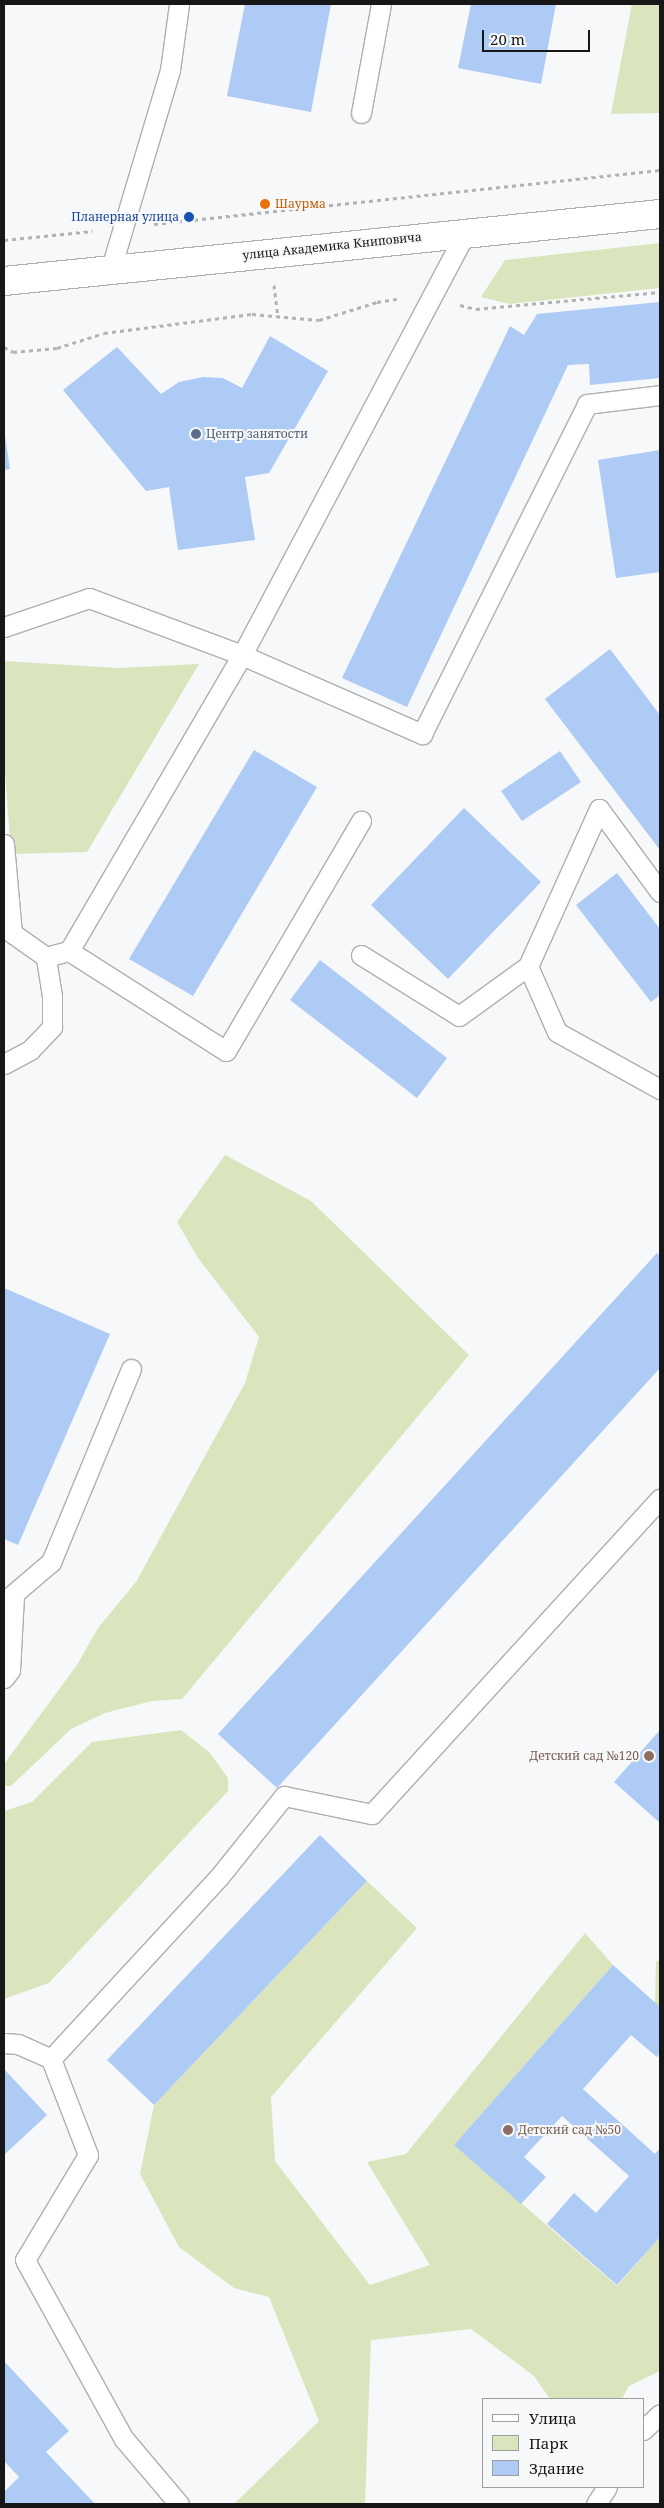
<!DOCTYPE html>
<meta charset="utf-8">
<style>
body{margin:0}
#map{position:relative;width:664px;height:2508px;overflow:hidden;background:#f7f8f9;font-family:"Noto Serif",serif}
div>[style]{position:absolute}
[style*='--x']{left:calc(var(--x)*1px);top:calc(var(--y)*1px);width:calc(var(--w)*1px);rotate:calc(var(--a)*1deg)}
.green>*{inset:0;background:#dae5bd}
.building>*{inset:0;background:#adcbf5}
.path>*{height:3px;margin-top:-1.5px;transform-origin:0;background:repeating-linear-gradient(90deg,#b3b3b4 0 4px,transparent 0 8px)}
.roads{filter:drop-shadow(1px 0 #aeafb0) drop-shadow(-1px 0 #aeafb0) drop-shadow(0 1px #aeafb0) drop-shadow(0 -1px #aeafb0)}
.lane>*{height:19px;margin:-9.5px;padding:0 9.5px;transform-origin:9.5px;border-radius:9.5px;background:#fff}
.secondary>*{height:28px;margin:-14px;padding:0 14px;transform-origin:14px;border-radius:14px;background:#fff}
.dots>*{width:14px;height:14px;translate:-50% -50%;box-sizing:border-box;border:2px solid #f7f8f9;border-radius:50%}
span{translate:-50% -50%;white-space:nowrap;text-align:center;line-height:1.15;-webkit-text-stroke:4px #f7f8f9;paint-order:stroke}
.food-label{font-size:12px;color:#c56008}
.left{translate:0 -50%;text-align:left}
.transit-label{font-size:12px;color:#164399}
.right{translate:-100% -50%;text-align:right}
.street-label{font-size:12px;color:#171717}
.service-label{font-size:12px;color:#4e5e75}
.education-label{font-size:12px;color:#785e54}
.frame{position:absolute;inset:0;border:5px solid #171717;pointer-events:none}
.legend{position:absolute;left:482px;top:2398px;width:162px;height:90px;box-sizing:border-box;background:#f7f8f9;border:1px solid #9d9e9f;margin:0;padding:6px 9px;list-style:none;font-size:15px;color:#171717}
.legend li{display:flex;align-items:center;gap:10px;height:25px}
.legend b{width:25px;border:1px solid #9d9e9f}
.scale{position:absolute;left:482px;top:30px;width:108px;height:22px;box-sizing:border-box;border:2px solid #171717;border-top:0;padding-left:6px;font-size:15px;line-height:18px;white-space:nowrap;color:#171717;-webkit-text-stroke:4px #f7f8f9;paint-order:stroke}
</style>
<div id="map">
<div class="green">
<i style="clip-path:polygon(632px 4px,660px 4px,660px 113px,611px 114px)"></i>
<i style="clip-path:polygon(660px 243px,660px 288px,510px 304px,481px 297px,505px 260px)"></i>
<i style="clip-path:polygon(4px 661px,118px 668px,199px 664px,87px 852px,11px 854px,4px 757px)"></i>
<i style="clip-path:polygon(225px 1155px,311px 1201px,469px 1355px,182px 1699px,152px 1701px,105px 1713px,71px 1729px,11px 1786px,4px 1786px,4px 1764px,77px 1665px,98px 1628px,136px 1582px,245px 1383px,259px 1337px,198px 1258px,177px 1222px)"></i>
<i style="clip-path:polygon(181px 1730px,210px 1753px,228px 1778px,228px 1791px,49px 1983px,4px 1999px,4px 1811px,32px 1802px,92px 1742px)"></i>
<i style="clip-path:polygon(367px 1881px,417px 1928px,271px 2097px,275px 2161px,370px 2285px,430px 2265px,367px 2162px,406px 2154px,585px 1933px,613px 1965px,454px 2145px,617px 2286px,660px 2237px,660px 2371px,629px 2386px,622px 2399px,550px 2399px,534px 2376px,471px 2329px,371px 2340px,365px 2504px,234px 2504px,319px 2421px,269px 2297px,234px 2288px,179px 2247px,140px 2174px,154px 2105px)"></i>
<i style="clip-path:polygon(660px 1959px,660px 2008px,655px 2003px,656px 1962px)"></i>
</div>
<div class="building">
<i style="clip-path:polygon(245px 4px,331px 4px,311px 112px,227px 96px)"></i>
<i style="clip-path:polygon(471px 4px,556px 4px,541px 84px,458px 68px)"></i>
<i style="clip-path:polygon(660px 302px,660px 378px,590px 385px,589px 364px,568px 365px,407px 707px,342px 678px,510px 326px,524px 335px,537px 314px)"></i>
<i style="clip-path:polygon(270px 336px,328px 371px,269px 473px,245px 477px,255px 540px,178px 550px,169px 487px,146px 491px,63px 390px,117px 347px,161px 394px,179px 382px,203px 377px,223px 378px,242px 388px)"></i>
<i style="clip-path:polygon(4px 429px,10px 469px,4px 470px)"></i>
<i style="clip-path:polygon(660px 450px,660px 572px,616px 578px,598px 460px)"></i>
<i style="clip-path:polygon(610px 649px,660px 715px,660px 850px,545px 699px)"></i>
<i style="clip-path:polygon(254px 750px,317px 787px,193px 996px,129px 959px)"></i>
<i style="clip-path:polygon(560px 751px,581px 782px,522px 821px,501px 791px)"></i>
<i style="clip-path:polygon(464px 808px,541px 882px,448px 979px,371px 905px)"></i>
<i style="clip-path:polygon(617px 873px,660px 929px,660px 995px,651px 1002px,576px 905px)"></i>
<i style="clip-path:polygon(320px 960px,447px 1058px,417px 1098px,290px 1000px)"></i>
<i style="clip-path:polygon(657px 1253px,660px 1256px,660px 1368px,277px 1788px,218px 1734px)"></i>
<i style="clip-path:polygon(4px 1288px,110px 1334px,18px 1545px,4px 1539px)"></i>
<i style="clip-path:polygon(660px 1730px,660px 1823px,614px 1782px)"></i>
<i style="clip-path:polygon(320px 1835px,367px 1881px,154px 2105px,107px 2060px)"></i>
<i style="clip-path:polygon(613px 1965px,660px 2007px,660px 2053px,657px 2057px,631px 2035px,583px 2089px,655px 2154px,660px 2148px,660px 2237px,617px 2285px,547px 2224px,574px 2193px,596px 2213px,629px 2176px,562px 2116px,524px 2157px,546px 2177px,521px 2204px,454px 2145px)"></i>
<i style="clip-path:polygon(4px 2069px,47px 2115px,4px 2155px)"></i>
<i style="clip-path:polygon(4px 2361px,69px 2431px,46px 2452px,95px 2504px,4px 2504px,4px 2492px,19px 2477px,4px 2461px)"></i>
</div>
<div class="path">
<i style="--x:154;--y:224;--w:509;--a:-6.09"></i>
<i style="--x:4;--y:240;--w:89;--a:-5.8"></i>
<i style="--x:274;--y:285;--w:31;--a:83"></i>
<i style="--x:460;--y:305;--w:16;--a:14"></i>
<i style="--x:476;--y:309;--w:185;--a:-5.3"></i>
<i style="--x:4;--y:347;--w:10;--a:29"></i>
<i style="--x:13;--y:352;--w:44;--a:-5.2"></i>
<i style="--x:57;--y:348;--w:49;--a:-17.7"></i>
<i style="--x:104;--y:333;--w:149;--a:-7.3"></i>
<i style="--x:252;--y:314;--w:67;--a:5.1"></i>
<i style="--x:319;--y:320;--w:61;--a:-17.2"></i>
<i style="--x:377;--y:302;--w:20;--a:-9"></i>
</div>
<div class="roads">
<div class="lane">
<i style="--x:361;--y:113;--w:111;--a:-79.6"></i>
<i style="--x:111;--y:268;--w:207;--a:-73.4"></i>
<i style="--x:170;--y:70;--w:67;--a:-82.2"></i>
<i style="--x:4;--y:627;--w:90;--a:-18.8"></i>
<i style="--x:89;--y:598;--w:163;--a:20.4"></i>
<i style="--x:242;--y:655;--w:197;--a:23.7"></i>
<i style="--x:422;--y:734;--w:369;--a:-63.4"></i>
<i style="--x:587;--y:404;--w:74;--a:-7"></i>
<i style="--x:4;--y:844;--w:89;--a:84.9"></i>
<i style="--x:12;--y:933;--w:42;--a:35.2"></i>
<i style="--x:46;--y:957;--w:24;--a:-15"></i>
<i style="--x:69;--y:951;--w:343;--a:-59.7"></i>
<i style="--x:242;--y:655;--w:479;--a:-62.1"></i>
<i style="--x:660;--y:892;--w:103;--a:-126.3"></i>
<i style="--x:599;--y:809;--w:172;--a:114.3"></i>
<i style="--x:528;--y:966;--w:72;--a:66.3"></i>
<i style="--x:557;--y:1032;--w:118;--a:29"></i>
<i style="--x:69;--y:951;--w:186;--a:32.5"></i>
<i style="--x:226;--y:1051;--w:267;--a:-59.6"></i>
<i style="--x:361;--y:955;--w:115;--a:31.9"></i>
<i style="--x:459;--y:1016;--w:85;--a:-35.9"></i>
<i style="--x:4;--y:1064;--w:30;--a:-28"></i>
<i style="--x:30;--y:1050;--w:32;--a:-46"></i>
<i style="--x:52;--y:1027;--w:31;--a:-90"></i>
<i style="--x:52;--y:996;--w:39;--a:-99"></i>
<i style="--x:4;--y:1602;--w:62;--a:-40.4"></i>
<i style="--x:51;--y:1562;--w:209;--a:-67.5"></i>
<i style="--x:4;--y:1678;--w:10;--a:-53"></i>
<i style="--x:10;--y:1670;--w:74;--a:-86.9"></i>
<i style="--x:4;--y:2043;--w:14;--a:4"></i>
<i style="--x:18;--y:2044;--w:36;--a:24"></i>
<i style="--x:51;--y:2059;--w:248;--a:-47.3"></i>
<i style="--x:219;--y:1877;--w:104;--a:-51.3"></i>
<i style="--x:284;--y:1796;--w:90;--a:11.6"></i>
<i style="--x:372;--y:1814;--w:427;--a:-47.6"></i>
<i style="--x:51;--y:2059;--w:103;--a:68.9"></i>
<i style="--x:88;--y:2155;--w:122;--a:121"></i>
<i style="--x:25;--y:2260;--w:205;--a:61.1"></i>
<i style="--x:124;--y:2439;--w:85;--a:49.8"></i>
<i style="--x:643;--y:2430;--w:23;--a:-43"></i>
<i style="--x:596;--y:2504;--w:20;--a:-57"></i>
</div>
<div class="secondary">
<i style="--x:4;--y:281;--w:659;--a:-5.83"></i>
</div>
</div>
<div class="dots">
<i style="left:265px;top:204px;background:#e8710a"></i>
<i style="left:189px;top:217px;background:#1a4fb4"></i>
<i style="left:196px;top:434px;background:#5c6f8a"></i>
<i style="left:649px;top:1756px;background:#8d6e63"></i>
<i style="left:508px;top:2130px;background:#8d6e63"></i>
</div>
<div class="food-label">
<span class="left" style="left:275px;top:204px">Шаурма</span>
</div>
<div class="transit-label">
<span class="right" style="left:179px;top:217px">Планерная улица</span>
</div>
<div class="street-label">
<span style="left:332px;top:246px;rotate:-6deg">улица Академика Книповича</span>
</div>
<div class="service-label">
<span class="left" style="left:206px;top:434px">Центр занятости</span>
</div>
<div class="education-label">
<span class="right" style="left:639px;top:1756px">Детский сад №120</span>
<span class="left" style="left:518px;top:2130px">Детский сад №50</span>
</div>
<div class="frame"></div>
<ul class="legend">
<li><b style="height:6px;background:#fff"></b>Улица</li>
<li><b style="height:14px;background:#dae5bd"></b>Парк</li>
<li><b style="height:14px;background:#adcbf5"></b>Здание</li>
</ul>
<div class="scale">20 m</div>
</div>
